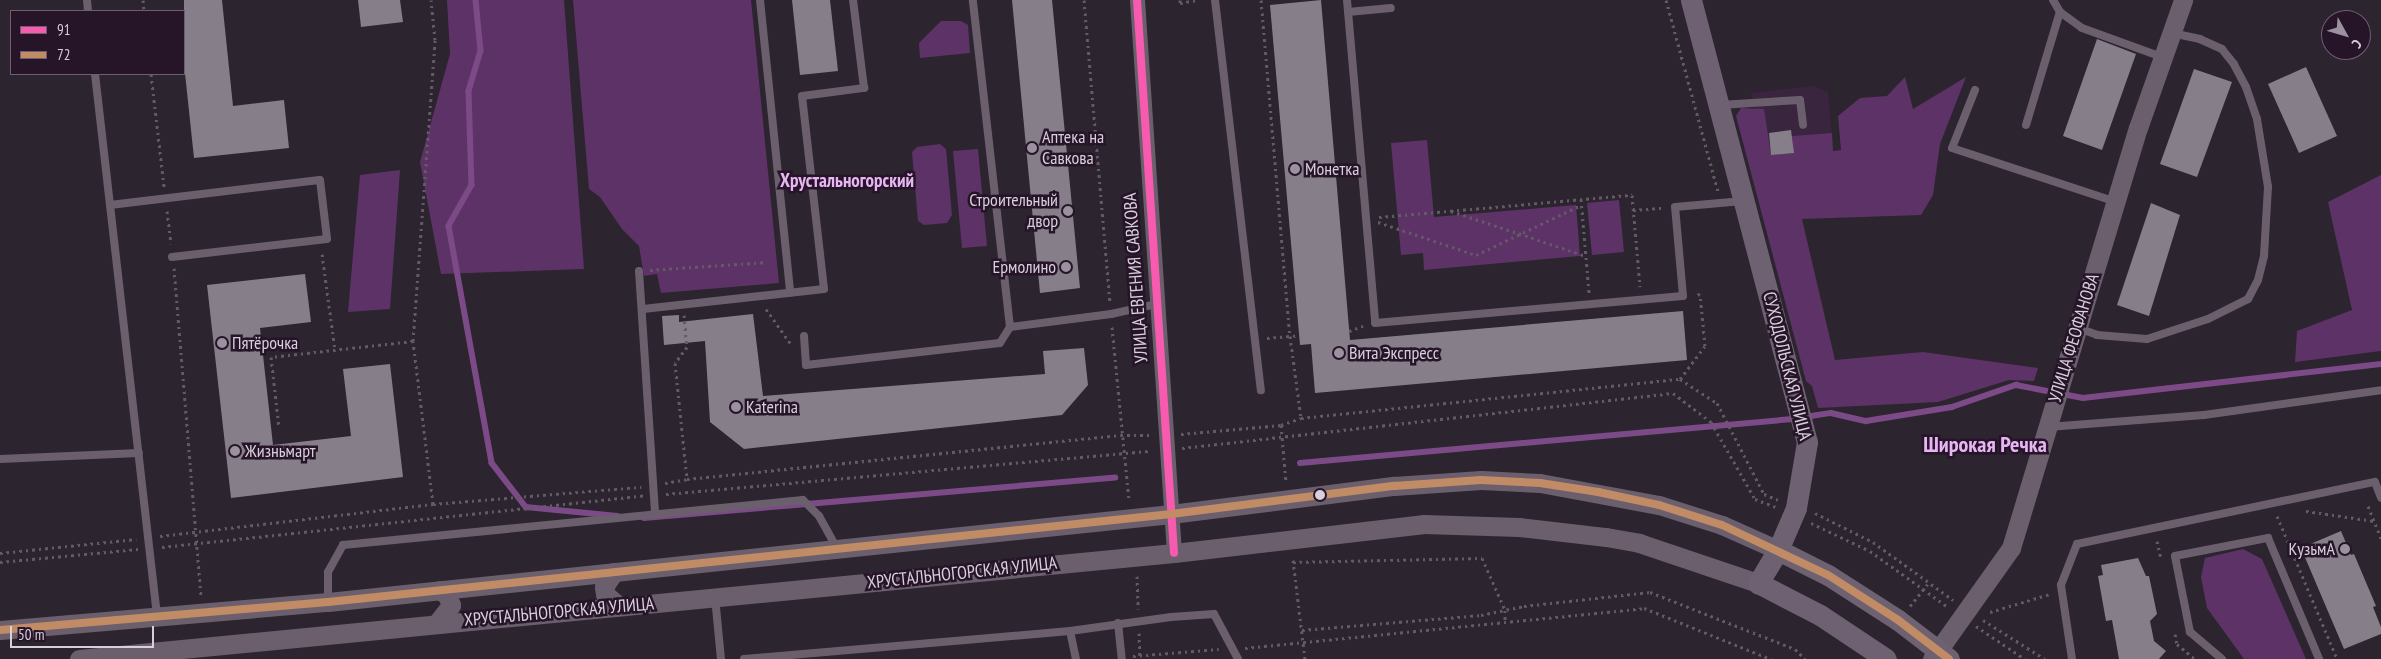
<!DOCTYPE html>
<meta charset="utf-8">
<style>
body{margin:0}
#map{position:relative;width:2381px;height:659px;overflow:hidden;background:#2c242f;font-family:"PT Sans Narrow",sans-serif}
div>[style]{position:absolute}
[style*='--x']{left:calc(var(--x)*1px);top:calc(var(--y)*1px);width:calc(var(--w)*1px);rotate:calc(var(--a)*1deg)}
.built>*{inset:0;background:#39253d}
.green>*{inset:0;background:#5d3267}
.stream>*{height:5.5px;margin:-2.75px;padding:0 2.75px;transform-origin:2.75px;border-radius:2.75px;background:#7c4a87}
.building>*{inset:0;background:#867f89}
.path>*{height:3px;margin-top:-1.5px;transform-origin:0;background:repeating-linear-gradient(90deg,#635a65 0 2.5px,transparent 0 6.5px)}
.service>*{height:8px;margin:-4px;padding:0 4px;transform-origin:4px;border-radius:4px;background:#6b5f6e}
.minor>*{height:15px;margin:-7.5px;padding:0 7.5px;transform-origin:7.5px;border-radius:7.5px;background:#6b5f6e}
.tertiary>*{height:19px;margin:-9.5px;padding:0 9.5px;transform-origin:9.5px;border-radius:9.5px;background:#6b5f6e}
.secondary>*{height:21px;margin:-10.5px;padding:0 10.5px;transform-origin:10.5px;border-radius:10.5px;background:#6e6171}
.bus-1>*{height:8px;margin:-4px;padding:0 4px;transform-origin:4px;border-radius:4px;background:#f75aaf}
.bus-2>*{height:8px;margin:-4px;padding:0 4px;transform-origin:4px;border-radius:4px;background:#c18c65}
.dots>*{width:14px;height:14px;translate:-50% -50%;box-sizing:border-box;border:2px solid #261529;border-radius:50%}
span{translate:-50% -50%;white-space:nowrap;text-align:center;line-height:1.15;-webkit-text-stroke:5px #261529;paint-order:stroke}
.poi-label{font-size:18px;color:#d9cedb}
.left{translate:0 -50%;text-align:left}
.right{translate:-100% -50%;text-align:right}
.street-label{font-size:18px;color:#d9cedb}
.neighbourhood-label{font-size:19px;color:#e8b5f3;font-weight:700}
.district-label{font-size:22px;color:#e8b5f3;font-weight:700}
.legend{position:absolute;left:10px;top:10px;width:175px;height:65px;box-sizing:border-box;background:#261529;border:1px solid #6e5f70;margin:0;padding:6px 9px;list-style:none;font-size:15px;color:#d9cedb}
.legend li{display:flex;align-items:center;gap:10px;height:25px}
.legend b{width:25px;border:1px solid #6e5f70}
.north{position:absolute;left:2321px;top:10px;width:50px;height:50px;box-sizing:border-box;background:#261529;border:1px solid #6e5f70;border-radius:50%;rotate:129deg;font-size:14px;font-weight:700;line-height:20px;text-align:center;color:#d9cedb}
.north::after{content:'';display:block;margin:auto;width:18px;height:22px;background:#9c929f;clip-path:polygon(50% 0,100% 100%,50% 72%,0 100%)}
.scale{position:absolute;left:10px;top:626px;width:144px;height:22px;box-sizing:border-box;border:2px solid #d9cedb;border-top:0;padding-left:6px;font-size:15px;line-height:18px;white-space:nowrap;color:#d9cedb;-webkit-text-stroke:4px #261529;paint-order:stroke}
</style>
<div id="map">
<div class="built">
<i style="clip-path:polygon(1813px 86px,1828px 92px,1837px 193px,1773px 196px,1751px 93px)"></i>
</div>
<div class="green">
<i style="clip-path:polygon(447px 0,564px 0,584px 269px,441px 274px,420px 162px,450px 54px)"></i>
<i style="clip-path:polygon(573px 0,751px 0,779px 283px,661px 293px,657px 274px,644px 276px,639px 246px,622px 229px,600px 197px,589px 189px)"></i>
<i style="clip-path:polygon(941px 21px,961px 21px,968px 25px,970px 53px,920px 58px,919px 43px)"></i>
<i style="clip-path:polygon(1905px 77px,1913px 109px,1966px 77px,1940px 144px,1933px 195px,1921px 215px,1802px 219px,1835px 360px,1923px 352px,2038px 368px,2034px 381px,2009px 380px,1938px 402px,1818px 408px,1812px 386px,1806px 381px,1736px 116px,1741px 108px,1764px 109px,1771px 155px,1793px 153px,1792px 136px,1832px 133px,1833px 151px,1841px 150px,1838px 116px,1860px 98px,1887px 96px)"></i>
<i style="clip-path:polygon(1427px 140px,1434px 217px,1576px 205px,1580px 256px,1424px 270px,1423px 253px,1401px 255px,1391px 143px)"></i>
<i style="clip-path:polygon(940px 144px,946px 149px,952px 215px,947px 223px,924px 225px,918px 221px,912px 152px,917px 147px)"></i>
<i style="clip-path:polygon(978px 149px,987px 246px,962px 248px,953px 151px)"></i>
<i style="clip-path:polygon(400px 170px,390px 309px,348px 312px,360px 175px)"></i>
<i style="clip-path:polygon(2381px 175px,2381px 351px,2295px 362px,2297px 331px,2352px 310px,2328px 202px)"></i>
<i style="clip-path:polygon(1619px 200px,1624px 252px,1592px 255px,1587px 203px)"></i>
<i style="clip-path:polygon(2243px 549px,2262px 559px,2306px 659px,2244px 659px,2207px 608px,2201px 577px,2205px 558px)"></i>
</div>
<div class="stream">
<i style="--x:476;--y:0;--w:51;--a:84.4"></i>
<i style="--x:481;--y:51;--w:42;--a:106.7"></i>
<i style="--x:469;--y:91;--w:94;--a:88.2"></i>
<i style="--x:472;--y:185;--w:47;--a:119.3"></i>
<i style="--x:449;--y:226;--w:241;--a:79.7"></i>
<i style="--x:492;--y:463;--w:56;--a:52.3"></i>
<i style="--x:526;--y:507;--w:92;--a:5.6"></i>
<i style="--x:1805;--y:417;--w:26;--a:-9"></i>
<i style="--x:1831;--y:413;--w:36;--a:13"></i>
<i style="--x:1866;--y:421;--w:87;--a:-9.2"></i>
<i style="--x:1952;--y:407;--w:68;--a:-19"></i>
<i style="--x:2016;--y:385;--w:68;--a:11"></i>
<i style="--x:2083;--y:398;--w:300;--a:-6.5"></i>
<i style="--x:1300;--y:463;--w:497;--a:-5.1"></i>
<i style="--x:644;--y:518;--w:473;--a:-4.9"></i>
</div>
<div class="building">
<i style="clip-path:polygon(184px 0,222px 0,233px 106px,284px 100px,289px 148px,194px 158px,184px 64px)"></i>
<i style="clip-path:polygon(358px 0,400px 0,403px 22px,361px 27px)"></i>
<i style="clip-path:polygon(792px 0,830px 0,838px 71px,800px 75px)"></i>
<i style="clip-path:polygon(1012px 0,1052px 0,1080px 288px,1040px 293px)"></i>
<i style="clip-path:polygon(1321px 0,1350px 340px,1683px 311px,1687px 360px,1315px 393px,1311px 344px,1300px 345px,1270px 5px)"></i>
<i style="clip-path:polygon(2097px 39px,2136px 54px,2102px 150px,2063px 136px)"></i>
<i style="clip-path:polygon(2306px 67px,2337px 136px,2299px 153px,2268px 84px)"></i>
<i style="clip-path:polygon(2194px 69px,2232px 82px,2197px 177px,2160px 164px)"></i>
<i style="clip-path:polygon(1791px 130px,1794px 153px,1771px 155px,1769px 133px)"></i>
<i style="clip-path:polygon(2151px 203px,2180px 215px,2149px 316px,2117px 305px)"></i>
<i style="clip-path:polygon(305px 274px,311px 322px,260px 328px,273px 445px,351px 436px,343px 369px,390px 364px,403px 477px,231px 498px,207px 285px)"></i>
<i style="clip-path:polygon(753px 314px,763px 396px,1045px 374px,1043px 351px,1084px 348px,1088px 385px,1062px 415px,744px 449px,710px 422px,705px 341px,664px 345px,662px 316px,679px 315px,679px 322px)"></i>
<i style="clip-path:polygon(2341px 531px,2351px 555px,2354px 554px,2376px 606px,2373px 607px,2381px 627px,2381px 634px,2344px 649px,2301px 548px)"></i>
<i style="clip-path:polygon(2138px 558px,2146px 576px,2149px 576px,2157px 614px,2150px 621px,2154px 641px,2166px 651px,2159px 659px,2119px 659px,2112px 620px,2106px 621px,2098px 576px,2103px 575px,2101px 565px)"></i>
</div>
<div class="path">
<i style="--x:143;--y:0;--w:11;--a:85"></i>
<i style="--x:1084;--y:0;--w:302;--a:85.1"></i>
<i style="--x:1180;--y:0;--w:3;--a:90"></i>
<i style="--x:1180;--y:3;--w:17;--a:-10"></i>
<i style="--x:1261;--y:0;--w:337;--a:85.1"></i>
<i style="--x:1290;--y:336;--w:83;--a:82.4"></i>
<i style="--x:1301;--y:418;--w:381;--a:-5.9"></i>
<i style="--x:1680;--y:379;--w:41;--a:-52.9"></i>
<i style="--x:1705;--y:346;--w:52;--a:-95.5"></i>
<i style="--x:1700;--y:294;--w:4;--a:166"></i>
<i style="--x:1666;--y:0;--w:199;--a:74.8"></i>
<i style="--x:151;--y:74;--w:114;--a:83.4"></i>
<i style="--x:1581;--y:199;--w:94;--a:85.1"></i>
<i style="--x:1633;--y:210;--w:31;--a:-4"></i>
<i style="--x:167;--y:211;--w:33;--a:83"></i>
<i style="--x:1451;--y:211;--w:142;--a:18.4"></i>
<i style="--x:1379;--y:217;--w:254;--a:-5"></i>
<i style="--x:1632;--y:195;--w:92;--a:85"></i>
<i style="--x:1378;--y:222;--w:103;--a:18.6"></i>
<i style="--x:1476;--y:255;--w:116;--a:-25.5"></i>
<i style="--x:322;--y:254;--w:97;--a:82.3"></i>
<i style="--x:174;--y:268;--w:329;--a:85.3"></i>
<i style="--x:650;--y:270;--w:117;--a:-3.9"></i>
<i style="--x:766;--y:309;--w:43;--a:54.5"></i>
<i style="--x:684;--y:315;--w:32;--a:85"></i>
<i style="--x:687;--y:347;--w:20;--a:127"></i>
<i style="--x:675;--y:363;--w:117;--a:84.1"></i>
<i style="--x:687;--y:479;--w:436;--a:-5.8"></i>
<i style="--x:1121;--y:435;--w:29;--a:0"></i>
<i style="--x:1112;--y:327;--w:174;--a:84.4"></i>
<i style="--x:1349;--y:331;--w:15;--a:-20"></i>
<i style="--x:1267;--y:338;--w:32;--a:-5"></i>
<i style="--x:413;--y:341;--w:302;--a:-85.8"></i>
<i style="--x:435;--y:40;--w:40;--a:-95.7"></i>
<i style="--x:1680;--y:379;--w:44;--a:33"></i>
<i style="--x:1717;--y:403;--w:102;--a:62.7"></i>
<i style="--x:1764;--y:494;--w:15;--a:23"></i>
<i style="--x:1281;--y:425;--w:57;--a:85"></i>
<i style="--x:1181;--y:434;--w:100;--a:-5.1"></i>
<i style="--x:1281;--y:425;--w:21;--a:-19"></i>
<i style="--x:1182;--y:448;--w:494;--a:-6.4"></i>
<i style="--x:1673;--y:393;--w:48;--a:37.3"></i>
<i style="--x:1711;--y:422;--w:89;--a:60.3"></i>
<i style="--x:1755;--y:499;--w:22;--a:21"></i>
<i style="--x:665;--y:483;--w:22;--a:-10"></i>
<i style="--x:666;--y:494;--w:487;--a:-5.1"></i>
<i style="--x:433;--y:504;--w:209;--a:-4.7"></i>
<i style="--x:2368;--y:506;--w:35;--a:68"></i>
<i style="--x:2306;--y:511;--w:69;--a:8.4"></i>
<i style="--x:1815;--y:513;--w:65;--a:26.6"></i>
<i style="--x:1873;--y:542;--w:99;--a:35.9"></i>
<i style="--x:2277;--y:516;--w:155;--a:67.2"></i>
<i style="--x:1811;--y:523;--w:65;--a:25.4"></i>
<i style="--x:1870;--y:551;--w:96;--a:35.7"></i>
<i style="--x:160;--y:536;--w:275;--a:-6.7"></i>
<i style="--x:433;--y:504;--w:164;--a:-97"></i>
<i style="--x:413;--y:341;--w:143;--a:173.6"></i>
<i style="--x:271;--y:357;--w:70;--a:83.5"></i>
<i style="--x:2157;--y:541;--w:18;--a:77"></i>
<i style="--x:162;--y:547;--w:484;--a:-6.1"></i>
<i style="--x:0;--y:553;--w:137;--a:-5.9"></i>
<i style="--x:1293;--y:560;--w:100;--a:83.1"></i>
<i style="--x:0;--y:562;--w:139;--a:-5.4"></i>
<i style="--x:1293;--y:562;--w:189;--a:-1.2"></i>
<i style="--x:1482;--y:558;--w:57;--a:66.1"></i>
<i style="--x:1505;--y:610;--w:13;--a:90"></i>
<i style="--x:1137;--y:576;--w:33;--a:88"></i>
<i style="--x:1910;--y:606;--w:28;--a:-51"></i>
<i style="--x:1990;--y:612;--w:63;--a:-16.7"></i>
<i style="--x:1983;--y:620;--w:73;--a:32.2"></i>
<i style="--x:1976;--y:626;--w:59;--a:34"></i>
<i style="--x:1302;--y:630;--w:180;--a:-4.8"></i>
<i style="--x:1481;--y:615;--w:44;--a:-11.8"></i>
<i style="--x:1524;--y:606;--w:127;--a:-6.3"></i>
<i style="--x:1650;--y:592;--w:156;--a:21.5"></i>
<i style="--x:1795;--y:649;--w:14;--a:45"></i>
<i style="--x:1139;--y:633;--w:26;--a:88"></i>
<i style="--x:2175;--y:634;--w:10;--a:79"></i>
<i style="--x:2177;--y:644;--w:23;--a:40"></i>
<i style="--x:1245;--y:648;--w:401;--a:-5.7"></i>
<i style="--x:1644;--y:608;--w:137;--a:21.9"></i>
<i style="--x:1133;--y:656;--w:86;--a:-4.7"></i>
</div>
<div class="service">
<i style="--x:87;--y:0;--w:11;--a:85"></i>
<i style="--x:760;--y:0;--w:294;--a:84.1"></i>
<i style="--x:1215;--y:0;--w:393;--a:83.3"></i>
<i style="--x:1347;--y:0;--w:324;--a:85"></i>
<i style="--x:1375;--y:323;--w:309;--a:-5"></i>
<i style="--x:1683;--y:296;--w:89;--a:-95.1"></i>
<i style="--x:1675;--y:207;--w:68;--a:-5"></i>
<i style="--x:1348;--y:12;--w:43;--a:-5.3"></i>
<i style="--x:2060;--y:12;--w:27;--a:36"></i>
<i style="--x:2082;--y:28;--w:85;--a:19.9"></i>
<i style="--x:95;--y:74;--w:546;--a:83.47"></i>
<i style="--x:1975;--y:90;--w:62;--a:111.6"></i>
<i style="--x:1952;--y:148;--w:173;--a:18.2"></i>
<i style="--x:1720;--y:105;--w:80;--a:-3.6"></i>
<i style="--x:1800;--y:100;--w:25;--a:83"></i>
<i style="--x:2026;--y:125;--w:118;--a:-73.3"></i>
<i style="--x:2060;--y:12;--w:14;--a:-120"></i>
<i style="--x:110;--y:205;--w:211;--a:-6.8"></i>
<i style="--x:320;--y:180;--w:59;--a:83.2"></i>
<i style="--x:327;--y:239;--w:156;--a:173.4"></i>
<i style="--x:639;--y:271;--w:244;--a:86.2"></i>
<i style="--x:643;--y:309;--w:182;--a:-6.3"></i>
<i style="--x:824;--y:289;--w:194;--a:-96.5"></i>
<i style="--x:802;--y:96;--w:63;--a:-7.4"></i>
<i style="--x:864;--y:88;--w:89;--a:-97.1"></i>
<i style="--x:1010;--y:327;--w:102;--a:-7.3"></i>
<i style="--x:1111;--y:314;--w:46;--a:-12.5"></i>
<i style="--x:2078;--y:328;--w:20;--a:20"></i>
<i style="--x:2097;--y:335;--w:50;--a:4.6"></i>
<i style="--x:2147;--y:339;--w:64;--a:-18.2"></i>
<i style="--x:2208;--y:319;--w:45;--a:-26.6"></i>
<i style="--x:2248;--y:299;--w:21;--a:-62"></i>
<i style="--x:2258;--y:280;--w:25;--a:-76"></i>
<i style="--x:2264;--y:256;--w:69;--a:-86.7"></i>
<i style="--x:2268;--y:187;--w:69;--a:-99.2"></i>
<i style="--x:2257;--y:119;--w:34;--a:-109"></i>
<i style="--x:2246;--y:87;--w:26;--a:-118"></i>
<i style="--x:2234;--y:64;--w:19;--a:-129"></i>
<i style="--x:2222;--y:49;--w:24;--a:-156"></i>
<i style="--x:2200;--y:39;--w:29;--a:-168"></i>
<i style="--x:804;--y:336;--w:29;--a:86"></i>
<i style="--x:806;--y:365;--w:195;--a:-6.5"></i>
<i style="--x:1000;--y:343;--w:19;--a:-58"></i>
<i style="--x:1010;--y:327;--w:329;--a:-96.5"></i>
<i style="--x:2048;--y:427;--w:156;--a:-4.4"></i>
<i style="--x:2204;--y:415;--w:179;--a:-8"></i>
<i style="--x:0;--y:459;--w:139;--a:-2.5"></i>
<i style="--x:715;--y:597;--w:62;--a:84.5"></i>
<i style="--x:328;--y:601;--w:29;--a:-90"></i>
<i style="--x:328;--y:572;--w:31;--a:-61"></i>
<i style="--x:343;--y:545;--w:462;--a:-5.6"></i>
<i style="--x:803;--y:500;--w:23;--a:45"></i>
<i style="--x:819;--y:516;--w:37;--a:61"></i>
<i style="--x:1118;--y:623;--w:36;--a:84"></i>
<i style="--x:1070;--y:631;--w:29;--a:78"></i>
<i style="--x:744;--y:659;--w:327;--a:-4.9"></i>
<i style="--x:1070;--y:631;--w:102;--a:-7.9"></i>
<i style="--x:1171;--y:617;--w:43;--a:-4"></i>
<i style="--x:1214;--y:614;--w:51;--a:61.9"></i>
<i style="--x:2072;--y:659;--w:75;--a:-98.5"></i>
<i style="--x:2061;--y:585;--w:44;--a:-68.7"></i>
<i style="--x:2077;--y:544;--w:304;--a:-11.8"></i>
<i style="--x:2375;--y:482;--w:17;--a:69"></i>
<i style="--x:2222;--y:659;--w:42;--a:-139.8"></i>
<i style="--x:2190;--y:632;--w:77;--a:-101.2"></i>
<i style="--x:2175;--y:556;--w:95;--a:-11"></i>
<i style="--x:2268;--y:538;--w:131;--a:67.1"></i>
</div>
<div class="minor">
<i style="--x:1137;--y:0;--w:554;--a:86.17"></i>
</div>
<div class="tertiary">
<i style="--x:614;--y:572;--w:18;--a:124"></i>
<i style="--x:604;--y:587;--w:7;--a:82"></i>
<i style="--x:605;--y:594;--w:18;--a:41"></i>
<i style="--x:437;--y:623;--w:23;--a:-52"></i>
<i style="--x:451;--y:605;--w:11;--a:-112"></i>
<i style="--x:447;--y:595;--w:9;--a:-148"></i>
<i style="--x:0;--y:630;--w:329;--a:-4.9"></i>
<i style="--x:328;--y:602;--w:848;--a:-5.96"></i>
<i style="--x:1171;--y:514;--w:225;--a:-7.2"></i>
<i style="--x:1394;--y:486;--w:87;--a:-3.9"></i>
<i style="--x:1481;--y:480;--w:59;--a:2.9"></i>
<i style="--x:1540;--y:483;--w:121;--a:10.5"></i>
<i style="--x:1659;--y:505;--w:66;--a:17.6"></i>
<i style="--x:1722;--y:525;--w:61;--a:24.1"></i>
<i style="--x:79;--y:659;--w:1100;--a:-5.53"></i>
<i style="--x:1174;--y:553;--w:252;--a:-6.6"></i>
<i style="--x:1424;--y:524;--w:95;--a:1.8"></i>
<i style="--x:1519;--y:527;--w:88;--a:6.6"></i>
<i style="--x:1606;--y:537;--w:34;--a:10"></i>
<i style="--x:1639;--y:543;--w:126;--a:18.6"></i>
<i style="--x:1932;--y:659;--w:136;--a:-54.6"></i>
<i style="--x:2011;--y:548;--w:439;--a:-73.2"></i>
<i style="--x:2138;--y:128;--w:136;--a:-70.6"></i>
</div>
<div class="secondary">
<i style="--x:1691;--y:0;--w:457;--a:75.3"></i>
<i style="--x:1807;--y:442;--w:67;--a:99.5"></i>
<i style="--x:1796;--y:508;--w:46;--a:113.2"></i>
<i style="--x:1778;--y:550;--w:39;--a:121"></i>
<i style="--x:1758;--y:583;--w:70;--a:27.3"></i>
<i style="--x:1820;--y:615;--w:79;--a:33.7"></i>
<i style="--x:1778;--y:550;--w:56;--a:26.6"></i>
<i style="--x:1828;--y:575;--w:83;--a:32.7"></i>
<i style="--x:1898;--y:620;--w:64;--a:37.4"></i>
</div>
<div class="bus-1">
<i style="--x:1137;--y:0;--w:554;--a:86.17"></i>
</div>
<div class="bus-2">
<i style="--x:0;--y:630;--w:329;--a:-4.9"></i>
<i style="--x:328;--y:602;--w:848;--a:-5.96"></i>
<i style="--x:1171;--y:514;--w:225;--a:-7.2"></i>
<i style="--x:1394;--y:486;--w:87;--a:-3.9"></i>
<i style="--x:1481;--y:480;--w:59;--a:2.9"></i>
<i style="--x:1540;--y:483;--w:59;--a:8.8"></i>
<i style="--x:1598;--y:492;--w:62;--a:12"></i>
<i style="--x:1659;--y:505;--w:66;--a:17.6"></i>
<i style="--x:1722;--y:525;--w:117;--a:25.3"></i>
<i style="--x:1828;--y:575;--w:83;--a:32.7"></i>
<i style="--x:1898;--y:620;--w:64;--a:37.4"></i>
</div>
<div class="dots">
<i style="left:1032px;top:148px;background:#9c929f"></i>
<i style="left:1295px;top:169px;background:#9c929f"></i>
<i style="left:1068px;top:211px;background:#9c929f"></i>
<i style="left:1066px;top:267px;background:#9c929f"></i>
<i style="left:222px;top:343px;background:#9c929f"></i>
<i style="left:1339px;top:353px;background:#9c929f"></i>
<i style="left:736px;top:407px;background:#9c929f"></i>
<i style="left:235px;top:451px;background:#9c929f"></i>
<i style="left:1320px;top:495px;background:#d9cedb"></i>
<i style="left:2345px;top:549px;background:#9c929f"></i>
</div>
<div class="poi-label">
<span class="left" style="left:1042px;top:148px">Аптека на<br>Савкова</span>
<span class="left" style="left:1305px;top:169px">Монетка</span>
<span class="right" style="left:1058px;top:211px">Строительный<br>двор</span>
<span class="right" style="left:1056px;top:267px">Ермолино</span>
<span class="left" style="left:232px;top:343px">Пятёрочка</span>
<span class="left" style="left:1349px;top:353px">Вита Экспресс</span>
<span class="left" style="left:746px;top:407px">Katerina</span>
<span class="left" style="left:245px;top:451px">Жизньмарт</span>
<span class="right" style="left:2335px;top:549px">КузьмА</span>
</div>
<div class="street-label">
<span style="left:1136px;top:278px;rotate:-94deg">УЛИЦА ЕВГЕНИЯ САВКОВА</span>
<span style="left:2074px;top:338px;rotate:-73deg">УЛИЦА ФЕОФАНОВА</span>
<span style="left:1787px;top:366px;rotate:76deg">СУХОДОЛЬСКАЯ УЛИЦА</span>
<span style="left:962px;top:573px;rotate:-6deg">ХРУСТАЛЬНОГОРСКАЯ УЛИЦА</span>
<span style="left:559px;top:612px;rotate:-5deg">ХРУСТАЛЬНОГОРСКАЯ УЛИЦА</span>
</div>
<div class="neighbourhood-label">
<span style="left:847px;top:181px">Хрустальногорский</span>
</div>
<div class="district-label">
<span style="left:1985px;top:445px">Широкая Речка</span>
</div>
<ul class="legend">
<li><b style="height:6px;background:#f75aaf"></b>91</li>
<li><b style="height:6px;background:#c18c65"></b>72</li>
</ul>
<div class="north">С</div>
<div class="scale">50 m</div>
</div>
